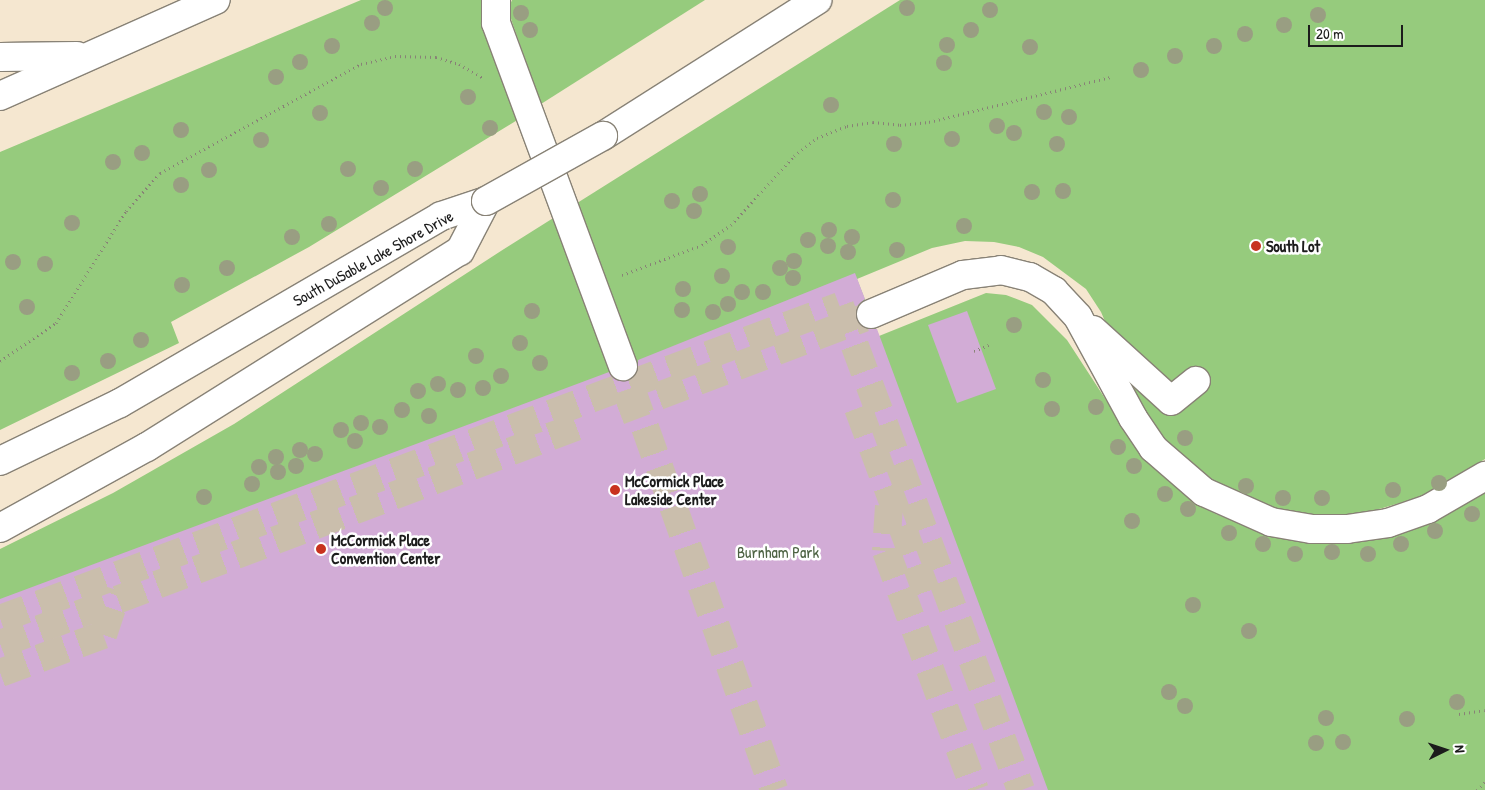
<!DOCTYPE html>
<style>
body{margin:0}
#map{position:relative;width:1485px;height:790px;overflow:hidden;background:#f5e7d0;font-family:"Patrick Hand",sans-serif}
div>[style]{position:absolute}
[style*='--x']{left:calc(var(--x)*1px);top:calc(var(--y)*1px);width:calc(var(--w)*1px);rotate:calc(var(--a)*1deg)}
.green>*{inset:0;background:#96cb7d}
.building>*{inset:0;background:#d2acd6}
.minor-tunnel>*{height:28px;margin-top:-14px;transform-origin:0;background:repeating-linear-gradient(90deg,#cabeac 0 28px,transparent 0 42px)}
.path>*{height:3px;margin-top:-1.5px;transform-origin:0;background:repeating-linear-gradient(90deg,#888276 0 1px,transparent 0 5px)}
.roads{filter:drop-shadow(1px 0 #888276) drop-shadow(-1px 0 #888276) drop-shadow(0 1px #888276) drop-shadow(0 -1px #888276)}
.minor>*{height:28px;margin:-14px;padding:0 14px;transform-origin:14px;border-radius:14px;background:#fff}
.highway>*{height:28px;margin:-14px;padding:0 14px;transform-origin:14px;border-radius:14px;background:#fff}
.bridges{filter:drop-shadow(1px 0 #888276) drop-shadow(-1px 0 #888276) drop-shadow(0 1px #888276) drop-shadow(0 -1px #888276)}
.highway-bridge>*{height:28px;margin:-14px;padding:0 14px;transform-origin:14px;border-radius:14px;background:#fff}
.trees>*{width:16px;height:16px;margin:-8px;border-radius:50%;background:#999e82}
.dots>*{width:14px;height:14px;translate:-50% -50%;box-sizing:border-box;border:2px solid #fff;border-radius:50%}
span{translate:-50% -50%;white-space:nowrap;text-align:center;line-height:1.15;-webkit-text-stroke:5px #fff;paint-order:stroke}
.poi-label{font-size:16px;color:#1c1c1c;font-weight:700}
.left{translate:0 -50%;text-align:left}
.street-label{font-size:16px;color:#1c1c1c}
.park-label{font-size:16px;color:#4d6243}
.north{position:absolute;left:1420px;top:725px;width:50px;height:50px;-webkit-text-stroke:4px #fff;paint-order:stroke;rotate:86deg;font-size:14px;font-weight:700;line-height:20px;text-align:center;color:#1c1c1c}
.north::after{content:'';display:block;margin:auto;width:18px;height:22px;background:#1c1c1c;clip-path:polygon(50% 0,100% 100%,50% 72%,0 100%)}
.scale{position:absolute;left:1308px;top:25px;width:95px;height:22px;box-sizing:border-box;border:2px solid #1c1c1c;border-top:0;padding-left:6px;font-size:15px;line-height:18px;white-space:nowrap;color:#1c1c1c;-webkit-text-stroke:4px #fff;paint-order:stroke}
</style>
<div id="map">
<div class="green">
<i style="clip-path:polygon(361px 0,481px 0,482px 24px,519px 119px,309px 247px,171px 322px,179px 343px,0 430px,0 152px)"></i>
<i style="clip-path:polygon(512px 0,705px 0,541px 104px,513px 25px,508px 9px)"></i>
<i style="clip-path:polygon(900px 0,1485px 0,1485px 459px,1427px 495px,1369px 512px,1333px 517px,1272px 510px,1218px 484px,1170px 447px,1155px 428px,1142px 407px,1101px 312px,1086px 289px,1043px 257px,1019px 247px,994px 242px,965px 241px,932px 248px,857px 279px,879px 336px,986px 293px,1006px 295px,1032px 305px,1067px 340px,1136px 446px,1160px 473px,1188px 498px,1216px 514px,1275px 536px,1485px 491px,1485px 790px,0 790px,0 549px,113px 493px,234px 424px,504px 249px)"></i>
</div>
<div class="building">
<i style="clip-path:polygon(855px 273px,865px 299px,858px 305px,856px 320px,862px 327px,877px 329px,1048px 790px,0 790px,0 599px,609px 372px,620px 381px,629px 380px,638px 369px,638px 360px)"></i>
<i style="clip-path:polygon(967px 311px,996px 389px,957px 403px,928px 325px)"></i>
</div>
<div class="minor-tunnel">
<i style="--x:631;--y:388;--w:427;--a:70.4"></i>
<i style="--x:858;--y:408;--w:207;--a:69.6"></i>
<i style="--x:619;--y:411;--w:262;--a:-20.8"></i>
<i style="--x:889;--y:506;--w:45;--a:93.8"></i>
<i style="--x:886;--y:551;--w:255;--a:69.6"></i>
<i style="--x:0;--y:619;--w:896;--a:-20.44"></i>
<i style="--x:840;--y:306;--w:517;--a:69.5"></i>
<i style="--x:0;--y:644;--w:621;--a:-20.65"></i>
<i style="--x:0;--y:673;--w:110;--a:-20.3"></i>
<i style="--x:103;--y:635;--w:47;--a:-71.6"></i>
</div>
<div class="path">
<i style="--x:622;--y:275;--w:85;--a:-20.6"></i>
<i style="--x:702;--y:245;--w:35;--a:-35"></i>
<i style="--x:731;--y:225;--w:93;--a:-47.6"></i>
<i style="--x:794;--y:156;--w:29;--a:-38"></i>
<i style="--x:817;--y:138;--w:32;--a:-22"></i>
<i style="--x:847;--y:126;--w:26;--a:-9"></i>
<i style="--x:873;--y:122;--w:27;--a:6"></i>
<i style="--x:900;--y:125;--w:29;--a:-6"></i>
<i style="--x:929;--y:122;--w:187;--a:-13.9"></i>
<i style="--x:974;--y:351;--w:16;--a:-22"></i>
<i style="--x:0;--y:361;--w:68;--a:-34.2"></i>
<i style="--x:56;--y:323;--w:132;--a:-58"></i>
<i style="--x:126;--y:211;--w:51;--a:-48.2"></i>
<i style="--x:160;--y:173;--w:229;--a:-28.5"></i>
<i style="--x:361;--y:64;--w:35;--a:-13"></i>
<i style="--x:395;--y:56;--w:41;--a:1.4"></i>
<i style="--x:436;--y:57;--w:24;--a:17"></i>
<i style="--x:459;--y:64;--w:28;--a:30"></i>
<i style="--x:1459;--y:714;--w:26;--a:-9"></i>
<i style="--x:1477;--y:790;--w:11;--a:-45"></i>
</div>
<div class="roads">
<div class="minor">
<i style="--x:496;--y:0;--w:23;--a:90"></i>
<i style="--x:496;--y:23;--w:366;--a:69.7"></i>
<i style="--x:871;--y:314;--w:100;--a:-23"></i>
<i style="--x:963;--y:275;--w:38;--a:-7"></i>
<i style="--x:1001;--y:270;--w:30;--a:14"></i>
<i style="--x:1030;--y:277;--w:28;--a:30"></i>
<i style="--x:1054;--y:291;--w:35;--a:47"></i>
<i style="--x:1078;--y:317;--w:115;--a:61.4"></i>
<i style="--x:1133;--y:418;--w:36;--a:56"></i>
<i style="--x:1153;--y:448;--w:67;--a:40.8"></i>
<i style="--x:1204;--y:492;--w:73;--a:24.1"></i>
<i style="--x:1271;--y:522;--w:42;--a:9.7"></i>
<i style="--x:1312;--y:529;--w:35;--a:0"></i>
<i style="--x:1347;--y:529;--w:41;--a:-8.3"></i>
<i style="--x:1388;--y:523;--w:42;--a:-19.3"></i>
<i style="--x:1428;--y:509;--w:66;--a:-30.1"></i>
<i style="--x:1093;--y:330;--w:105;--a:42.3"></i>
<i style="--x:1171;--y:401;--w:32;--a:-39"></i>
</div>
<div class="highway">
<i style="--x:0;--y:57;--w:77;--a:-0.7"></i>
<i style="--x:0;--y:96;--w:236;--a:-24"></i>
<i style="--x:603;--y:136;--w:254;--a:-32.4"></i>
<i style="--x:0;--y:461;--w:133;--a:-25.8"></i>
<i style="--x:120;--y:403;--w:371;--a:-30.2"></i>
<i style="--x:441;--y:216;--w:47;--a:-18.4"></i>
<i style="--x:0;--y:528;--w:168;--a:-28.9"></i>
<i style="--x:147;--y:447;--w:369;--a:-32.1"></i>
<i style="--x:460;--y:251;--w:56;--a:-62.5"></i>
</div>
</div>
<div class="bridges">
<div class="highway-bridge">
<i style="--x:486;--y:201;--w:134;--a:-29.1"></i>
</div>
</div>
<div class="trees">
<i style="left:385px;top:8px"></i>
<i style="left:907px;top:8px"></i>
<i style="left:990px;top:10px"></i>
<i style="left:521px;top:13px"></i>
<i style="left:1318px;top:15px"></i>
<i style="left:372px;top:23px"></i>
<i style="left:1284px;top:25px"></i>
<i style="left:530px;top:30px"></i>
<i style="left:971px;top:30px"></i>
<i style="left:1245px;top:34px"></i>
<i style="left:947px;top:45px"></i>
<i style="left:332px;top:46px"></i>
<i style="left:1214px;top:46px"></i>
<i style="left:1030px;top:47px"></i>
<i style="left:1175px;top:56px"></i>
<i style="left:300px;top:62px"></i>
<i style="left:944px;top:63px"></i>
<i style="left:1141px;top:70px"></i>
<i style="left:276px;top:77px"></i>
<i style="left:468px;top:97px"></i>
<i style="left:831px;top:105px"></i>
<i style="left:1044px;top:112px"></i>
<i style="left:320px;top:113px"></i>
<i style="left:1069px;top:117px"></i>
<i style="left:997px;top:126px"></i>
<i style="left:490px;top:128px"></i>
<i style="left:181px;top:130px"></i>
<i style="left:1014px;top:133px"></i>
<i style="left:952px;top:139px"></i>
<i style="left:261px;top:140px"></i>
<i style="left:894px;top:144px"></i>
<i style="left:1057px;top:144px"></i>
<i style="left:142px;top:153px"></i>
<i style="left:113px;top:162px"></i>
<i style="left:348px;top:169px"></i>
<i style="left:415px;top:169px"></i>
<i style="left:209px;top:170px"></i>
<i style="left:181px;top:185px"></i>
<i style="left:381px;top:188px"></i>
<i style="left:1063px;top:191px"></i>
<i style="left:1032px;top:192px"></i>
<i style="left:700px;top:194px"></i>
<i style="left:893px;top:200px"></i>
<i style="left:672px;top:201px"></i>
<i style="left:694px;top:211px"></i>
<i style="left:72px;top:223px"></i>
<i style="left:329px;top:224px"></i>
<i style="left:964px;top:226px"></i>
<i style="left:829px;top:230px"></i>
<i style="left:292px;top:237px"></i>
<i style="left:852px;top:237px"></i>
<i style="left:808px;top:240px"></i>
<i style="left:828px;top:246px"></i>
<i style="left:728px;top:247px"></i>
<i style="left:897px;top:250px"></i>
<i style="left:848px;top:252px"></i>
<i style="left:794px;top:261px"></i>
<i style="left:13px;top:262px"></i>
<i style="left:45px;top:264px"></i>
<i style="left:227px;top:268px"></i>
<i style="left:780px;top:268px"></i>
<i style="left:722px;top:276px"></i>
<i style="left:793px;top:278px"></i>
<i style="left:182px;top:285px"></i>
<i style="left:683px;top:289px"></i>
<i style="left:742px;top:292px"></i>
<i style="left:763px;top:292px"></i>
<i style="left:728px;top:304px"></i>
<i style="left:27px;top:307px"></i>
<i style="left:682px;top:310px"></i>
<i style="left:532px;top:311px"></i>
<i style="left:713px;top:312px"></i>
<i style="left:1014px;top:325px"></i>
<i style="left:141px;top:340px"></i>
<i style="left:520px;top:343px"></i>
<i style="left:476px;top:356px"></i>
<i style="left:108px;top:361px"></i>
<i style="left:540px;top:363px"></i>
<i style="left:72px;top:373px"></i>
<i style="left:501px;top:376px"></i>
<i style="left:1043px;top:380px"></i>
<i style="left:438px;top:384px"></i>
<i style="left:483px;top:388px"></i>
<i style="left:458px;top:390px"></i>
<i style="left:418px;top:391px"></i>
<i style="left:1096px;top:407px"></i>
<i style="left:1052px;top:409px"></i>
<i style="left:402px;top:410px"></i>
<i style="left:429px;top:416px"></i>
<i style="left:361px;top:423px"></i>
<i style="left:380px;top:427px"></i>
<i style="left:341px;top:430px"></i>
<i style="left:1185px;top:438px"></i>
<i style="left:355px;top:441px"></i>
<i style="left:1118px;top:447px"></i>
<i style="left:300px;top:450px"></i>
<i style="left:315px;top:454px"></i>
<i style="left:276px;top:457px"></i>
<i style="left:296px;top:466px"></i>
<i style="left:1134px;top:466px"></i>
<i style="left:259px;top:467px"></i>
<i style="left:278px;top:472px"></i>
<i style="left:1439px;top:483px"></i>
<i style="left:252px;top:484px"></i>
<i style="left:1246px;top:486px"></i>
<i style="left:1393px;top:490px"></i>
<i style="left:1165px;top:494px"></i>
<i style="left:204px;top:497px"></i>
<i style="left:1283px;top:498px"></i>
<i style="left:1322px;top:498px"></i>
<i style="left:1188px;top:509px"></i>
<i style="left:1472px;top:514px"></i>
<i style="left:1132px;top:521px"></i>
<i style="left:1435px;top:531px"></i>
<i style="left:1229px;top:533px"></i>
<i style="left:1263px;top:544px"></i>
<i style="left:1401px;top:544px"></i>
<i style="left:1332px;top:552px"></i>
<i style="left:1295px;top:554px"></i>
<i style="left:1368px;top:554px"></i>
<i style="left:1193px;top:605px"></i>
<i style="left:1249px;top:631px"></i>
<i style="left:1169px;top:692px"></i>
<i style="left:1457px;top:702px"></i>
<i style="left:1185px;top:706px"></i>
<i style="left:1326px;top:718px"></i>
<i style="left:1407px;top:719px"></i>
<i style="left:1343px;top:742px"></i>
<i style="left:1316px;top:743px"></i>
</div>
<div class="dots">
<i style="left:1256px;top:246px;background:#c8321e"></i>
<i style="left:615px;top:490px;background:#c8321e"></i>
<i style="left:321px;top:549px;background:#c8321e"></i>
</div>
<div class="poi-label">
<span class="left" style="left:1266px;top:246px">South Lot</span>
<span class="left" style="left:625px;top:490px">McCormick Place<br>Lakeside Center</span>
<span class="left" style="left:331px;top:549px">McCormick Place<br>Convention Center</span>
</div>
<div class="street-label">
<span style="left:373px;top:258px;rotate:-29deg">South DuSable Lake Shore Drive</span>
</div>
<div class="park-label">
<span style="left:778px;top:552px">Burnham Park</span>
</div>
<div class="north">N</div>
<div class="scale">20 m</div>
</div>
